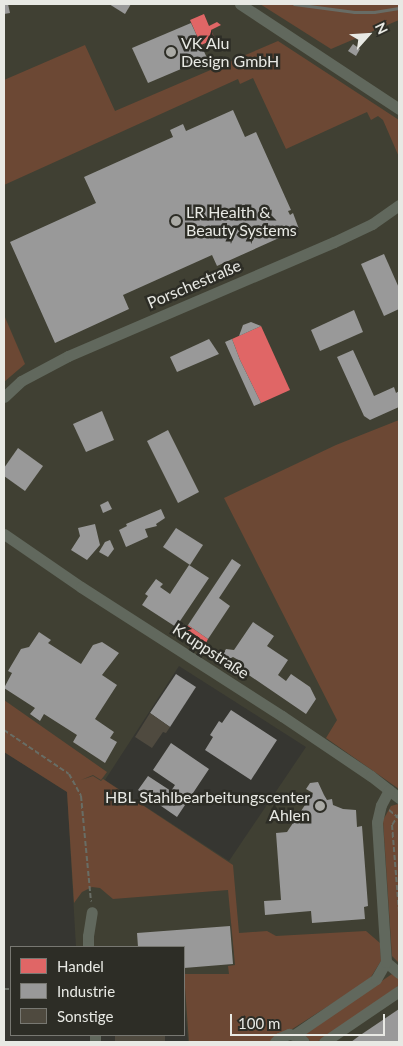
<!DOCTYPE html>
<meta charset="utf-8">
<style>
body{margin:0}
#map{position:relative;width:403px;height:1046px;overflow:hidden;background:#363631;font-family:Lato,sans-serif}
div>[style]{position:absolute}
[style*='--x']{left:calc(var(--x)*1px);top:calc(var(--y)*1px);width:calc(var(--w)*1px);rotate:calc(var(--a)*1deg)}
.built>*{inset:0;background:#404033}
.green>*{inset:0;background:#6c4834}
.shops>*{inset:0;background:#e06666}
.industry>*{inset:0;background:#999}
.building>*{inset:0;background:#4f4a3f}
.path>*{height:2px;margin-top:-1px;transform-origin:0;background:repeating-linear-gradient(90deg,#686d65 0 5px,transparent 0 7.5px)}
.minor>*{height:11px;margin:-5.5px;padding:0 5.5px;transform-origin:5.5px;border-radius:5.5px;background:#61685d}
.rail>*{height:3px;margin:-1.5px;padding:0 1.5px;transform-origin:1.5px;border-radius:1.5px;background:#686c65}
.dots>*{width:14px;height:14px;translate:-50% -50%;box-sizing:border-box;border:2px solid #2d2d26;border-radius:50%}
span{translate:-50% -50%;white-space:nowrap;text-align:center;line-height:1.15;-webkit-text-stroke:5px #2d2d26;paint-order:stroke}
.poi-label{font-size:16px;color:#e8e9e4}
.left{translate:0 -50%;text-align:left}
.right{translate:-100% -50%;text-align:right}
.street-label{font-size:16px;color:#e8e9e4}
.frame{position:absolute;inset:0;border:5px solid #e8e9e4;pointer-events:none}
.legend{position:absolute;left:10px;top:946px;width:175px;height:90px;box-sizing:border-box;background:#2d2d26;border:1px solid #787872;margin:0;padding:6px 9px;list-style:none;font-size:15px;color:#e8e9e4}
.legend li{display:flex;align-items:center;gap:10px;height:25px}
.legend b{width:25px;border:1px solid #787872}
.north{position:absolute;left:343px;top:10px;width:50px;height:50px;-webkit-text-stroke:4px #2d2d26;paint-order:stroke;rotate:64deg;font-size:14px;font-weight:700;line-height:20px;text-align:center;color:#e8e9e4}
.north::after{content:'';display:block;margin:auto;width:18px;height:22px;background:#e8e9e4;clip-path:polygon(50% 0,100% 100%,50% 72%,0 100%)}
.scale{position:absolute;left:230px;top:1014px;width:155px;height:22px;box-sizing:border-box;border:2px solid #e8e9e4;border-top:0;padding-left:6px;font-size:15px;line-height:18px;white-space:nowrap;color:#e8e9e4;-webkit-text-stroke:4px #2d2d26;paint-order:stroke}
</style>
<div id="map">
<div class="built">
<i style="clip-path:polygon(evenodd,4px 4px,399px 4px,399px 1042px,188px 1042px,184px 998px,184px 947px,76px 947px,67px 792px,4px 752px,4px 4px,179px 666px,306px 747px,229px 861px,105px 780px,179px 666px)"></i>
</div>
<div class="green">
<i style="clip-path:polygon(260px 4px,399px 4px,399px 20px,331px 49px)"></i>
<i style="clip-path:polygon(278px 41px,399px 120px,399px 157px,383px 120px,378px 116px,371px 120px,367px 112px,286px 149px,253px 78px,240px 84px,238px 79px,4px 185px,4px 80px,85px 45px,115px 111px)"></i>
<i style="clip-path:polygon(4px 315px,25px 364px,4px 382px)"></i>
<i style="clip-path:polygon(399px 420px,399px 789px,326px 738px,337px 720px,224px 498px,336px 445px)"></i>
<i style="clip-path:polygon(4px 700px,107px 772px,101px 780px,93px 775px,81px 780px,93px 776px,101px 781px,103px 779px,233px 865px,239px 933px,267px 931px,276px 936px,366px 931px,380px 943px,381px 961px,369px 980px,272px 1042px,189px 1042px,184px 974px,229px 974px,228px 966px,235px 965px,228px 890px,113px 899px,100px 888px,92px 887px,82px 892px,74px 903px,67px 792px,4px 752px)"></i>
<i style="clip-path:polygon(398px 804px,399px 805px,399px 963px,392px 956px,383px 820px,391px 806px)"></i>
<i style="clip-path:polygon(392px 974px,399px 978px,399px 985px,393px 990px,317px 1042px,311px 1042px,304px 1034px)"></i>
</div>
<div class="shops">
<i style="clip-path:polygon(204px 14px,209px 26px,217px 22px,221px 25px,211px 30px,215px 39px,201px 45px,190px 20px)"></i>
<i style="clip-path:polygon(261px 326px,290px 390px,261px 403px,240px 360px,232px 339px)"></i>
<i style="clip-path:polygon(188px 625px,208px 639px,206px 643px,202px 644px,184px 632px)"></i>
</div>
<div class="industry">
<i style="clip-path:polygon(4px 4px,8px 4px,10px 13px,4px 14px)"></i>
<i style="clip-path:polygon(109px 4px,131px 4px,125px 14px)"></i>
<i style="clip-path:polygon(191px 23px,207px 58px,148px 83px,132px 48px)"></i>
<i style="clip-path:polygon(353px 44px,360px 49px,356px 56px,348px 51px)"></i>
<i style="clip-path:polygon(233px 110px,245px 137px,256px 132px,291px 210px,288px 211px,290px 215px,293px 213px,299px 229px,217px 266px,212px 255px,123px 295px,129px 309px,55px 343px,10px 242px,96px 203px,84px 177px,173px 137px,170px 130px,183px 124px,186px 131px)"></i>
<i style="clip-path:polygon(384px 254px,399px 288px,399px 309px,384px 316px,361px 264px)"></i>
<i style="clip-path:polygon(354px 310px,363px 332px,320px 351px,311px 330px)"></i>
<i style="clip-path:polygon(251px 322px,261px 326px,239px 336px,243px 325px)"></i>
<i style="clip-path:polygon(209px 339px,219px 354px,177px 372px,170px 357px)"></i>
<i style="clip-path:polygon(232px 339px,240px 360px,261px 403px,254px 406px,225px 342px)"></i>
<i style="clip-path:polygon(353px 350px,374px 396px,394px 387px,396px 393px,399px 391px,399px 407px,370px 420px,364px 416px,337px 357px)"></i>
<i style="clip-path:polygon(102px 411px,114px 440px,86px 452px,73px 424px)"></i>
<i style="clip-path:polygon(168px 430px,199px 492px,178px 503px,147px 441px)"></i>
<i style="clip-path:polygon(18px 448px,43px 466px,25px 491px,4px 476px,4px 468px)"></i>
<i style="clip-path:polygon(108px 501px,112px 509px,103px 513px,100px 505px)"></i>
<i style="clip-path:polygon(161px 509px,165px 518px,156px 524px,157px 526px,145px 529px,148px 537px,126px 547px,119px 530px,127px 526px,126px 524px)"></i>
<i style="clip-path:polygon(95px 524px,100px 545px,87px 560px,71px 550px,80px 536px,78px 528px)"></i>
<i style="clip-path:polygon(176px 528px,203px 545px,190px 565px,163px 547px)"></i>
<i style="clip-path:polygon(110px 540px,114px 549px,108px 557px,99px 552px,105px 542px)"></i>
<i style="clip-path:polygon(232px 559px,241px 565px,219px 598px,230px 606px,208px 639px,188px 625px)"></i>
<i style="clip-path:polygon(189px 565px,209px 578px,176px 627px,142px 605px,148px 596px,145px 594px,156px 579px,163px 584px,160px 587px,170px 594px)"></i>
<i style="clip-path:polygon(253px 622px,274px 636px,267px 646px,288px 660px,278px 675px,286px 681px,291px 674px,310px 687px,316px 699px,306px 714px,237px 667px,240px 661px,233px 657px,227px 660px,224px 658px,223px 654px,226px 649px,234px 650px)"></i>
<i style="clip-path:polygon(39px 632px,51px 640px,48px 643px,81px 664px,93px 645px,102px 642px,119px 653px,102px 675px,117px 685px,95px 719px,114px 732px,110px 738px,117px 742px,105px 763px,73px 742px,77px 735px,44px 714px,40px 721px,30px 714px,35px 708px,4px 688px,12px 673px,8px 671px,21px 649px,29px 647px)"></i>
<i style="clip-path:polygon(176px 674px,196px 687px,170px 727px,150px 713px)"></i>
<i style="clip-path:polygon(231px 710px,277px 740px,251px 780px,205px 750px,213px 737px,210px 735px,219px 721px,222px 723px)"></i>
<i style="clip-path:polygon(171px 743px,209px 769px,177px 817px,138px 790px,148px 776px,171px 791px,175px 785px,153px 770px)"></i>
<i style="clip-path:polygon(318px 782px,324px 795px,327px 800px,332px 799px,333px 805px,343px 809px,356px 810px,357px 827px,362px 826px,368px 906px,364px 907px,365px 919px,312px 923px,311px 911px,265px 915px,264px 901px,281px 900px,276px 833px,287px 832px,313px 793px,306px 789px,310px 783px)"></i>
<i style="clip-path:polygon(230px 926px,233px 964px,184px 968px,184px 947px,138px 947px,137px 933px)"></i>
<i style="clip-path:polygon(399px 1009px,399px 1042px,351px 1042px,359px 1036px)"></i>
</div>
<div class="building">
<i style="clip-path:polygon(150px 713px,170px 727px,166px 733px,163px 732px,152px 748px,135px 737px)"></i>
<i style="clip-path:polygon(115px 1035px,165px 1035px,165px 1042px,115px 1042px)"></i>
</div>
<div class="path">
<i style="--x:4;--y:730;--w:78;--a:34.1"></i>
<i style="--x:69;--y:774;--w:25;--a:61"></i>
<i style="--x:81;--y:796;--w:106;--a:84.6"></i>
<i style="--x:389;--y:810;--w:13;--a:39"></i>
<i style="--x:399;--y:814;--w:13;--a:122"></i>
<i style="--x:392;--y:825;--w:87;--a:85.4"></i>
<i style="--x:4;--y:989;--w:7;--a:0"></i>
</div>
<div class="minor">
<i style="--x:240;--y:4;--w:191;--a:33.4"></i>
<i style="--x:4;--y:397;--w:23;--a:-43"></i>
<i style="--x:21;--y:381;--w:53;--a:-28"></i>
<i style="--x:68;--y:356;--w:289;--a:-23.2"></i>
<i style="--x:334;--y:242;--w:42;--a:-25.3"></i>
<i style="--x:372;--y:224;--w:33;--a:-35"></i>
<i style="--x:4;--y:534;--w:93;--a:34.5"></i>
<i style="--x:81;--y:587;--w:239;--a:32.7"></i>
<i style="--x:282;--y:716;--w:107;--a:34"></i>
<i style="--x:371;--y:776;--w:36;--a:38"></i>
<i style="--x:88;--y:947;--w:11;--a:-90"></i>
<i style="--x:88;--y:936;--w:24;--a:-81"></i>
<i style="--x:386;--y:962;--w:17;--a:40"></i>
<i style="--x:95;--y:1035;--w:7;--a:90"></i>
<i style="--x:294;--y:1035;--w:99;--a:-34.3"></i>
<i style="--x:376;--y:979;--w:20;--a:-60"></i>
<i style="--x:386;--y:962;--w:140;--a:-93.7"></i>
<i style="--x:377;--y:822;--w:17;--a:-77"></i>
<i style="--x:381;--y:805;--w:17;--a:-62"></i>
<i style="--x:275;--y:1042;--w:6;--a:-45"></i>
<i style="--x:279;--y:1038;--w:11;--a:-22"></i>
<i style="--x:289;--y:1034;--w:9;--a:13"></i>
<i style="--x:298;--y:1036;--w:8;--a:45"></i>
<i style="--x:324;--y:1042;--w:91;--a:-34.2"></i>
</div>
<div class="rail">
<i style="--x:294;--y:4;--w:61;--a:7.6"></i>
<i style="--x:354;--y:12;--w:20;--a:0"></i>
<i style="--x:374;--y:12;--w:25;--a:-9"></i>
</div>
<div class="dots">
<i style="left:171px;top:52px;background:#aaaaa5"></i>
<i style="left:176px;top:221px;background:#aaaaa5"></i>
<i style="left:320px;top:806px;background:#aaaaa5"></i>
</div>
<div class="poi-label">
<span class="left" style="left:181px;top:52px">VK Alu<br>Design GmbH</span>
<span class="left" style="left:186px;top:221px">LR Health &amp;<br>Beauty Systems</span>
<span class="right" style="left:310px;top:806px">HBL Stahlbearbeitungscenter<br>Ahlen</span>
</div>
<div class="street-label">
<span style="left:194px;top:284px;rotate:-23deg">Porschestraße</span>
<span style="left:211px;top:651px;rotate:33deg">Kruppstraße</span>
</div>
<div class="frame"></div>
<ul class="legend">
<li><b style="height:14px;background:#e06666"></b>Handel</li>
<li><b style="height:14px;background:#999"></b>Industrie</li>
<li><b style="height:14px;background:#4f4a3f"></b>Sonstige</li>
</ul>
<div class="north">N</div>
<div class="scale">100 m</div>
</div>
